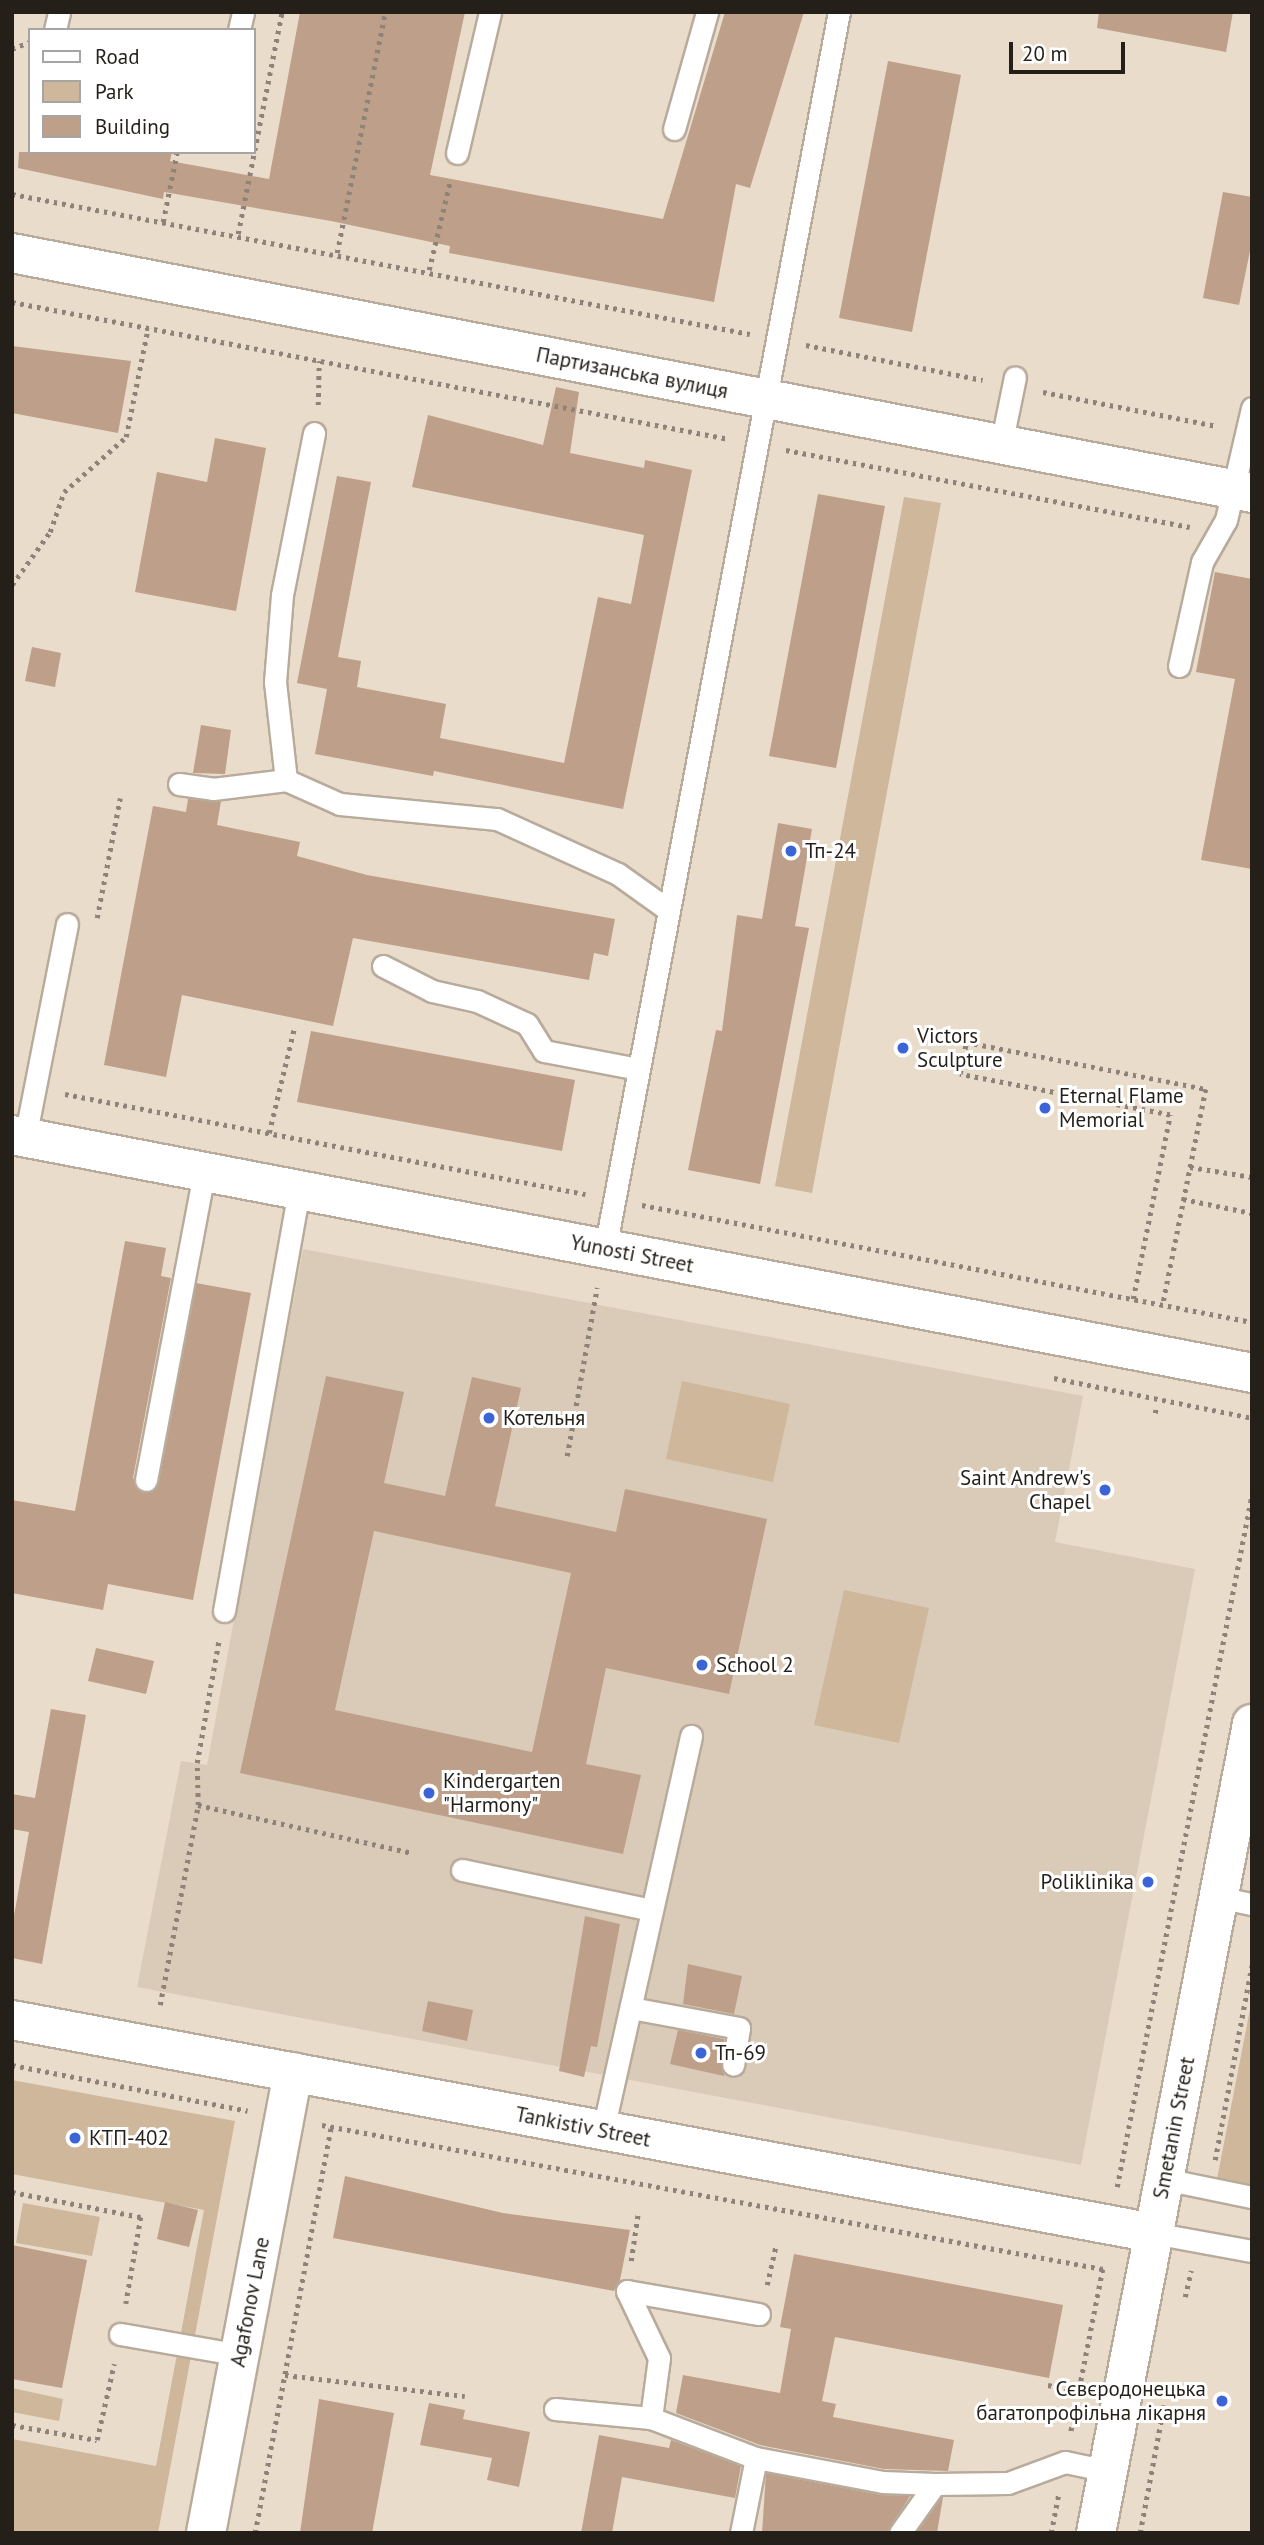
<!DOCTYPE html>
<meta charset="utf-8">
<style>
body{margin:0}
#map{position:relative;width:1264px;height:2545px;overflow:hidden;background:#eadccb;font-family:"PT Sans",sans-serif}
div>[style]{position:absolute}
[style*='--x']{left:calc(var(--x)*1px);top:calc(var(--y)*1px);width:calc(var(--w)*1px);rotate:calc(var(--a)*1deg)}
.education>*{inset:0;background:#dacbb9}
.green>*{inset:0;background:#ceb79b}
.building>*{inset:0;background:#be9f89}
.path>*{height:4.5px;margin-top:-2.25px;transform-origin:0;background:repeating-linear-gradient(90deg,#8d8378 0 3.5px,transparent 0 8.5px)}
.roads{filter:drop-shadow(2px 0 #b8ab9b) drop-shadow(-2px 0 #b8ab9b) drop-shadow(0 2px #b8ab9b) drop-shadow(0 -2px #b8ab9b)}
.service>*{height:21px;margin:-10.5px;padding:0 10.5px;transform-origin:10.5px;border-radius:10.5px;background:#fff}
.minor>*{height:38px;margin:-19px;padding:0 19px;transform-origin:19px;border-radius:19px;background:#fff}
.tertiary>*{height:38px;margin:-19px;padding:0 19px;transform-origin:19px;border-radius:19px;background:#fff}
.dots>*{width:19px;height:19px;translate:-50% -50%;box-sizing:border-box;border:4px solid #fff;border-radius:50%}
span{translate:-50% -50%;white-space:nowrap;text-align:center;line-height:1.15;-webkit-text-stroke:6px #fff;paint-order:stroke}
.street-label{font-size:21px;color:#241f19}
.poi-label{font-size:21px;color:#241f19}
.left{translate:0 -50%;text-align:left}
.right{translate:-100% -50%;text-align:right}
.frame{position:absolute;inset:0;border:14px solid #241f19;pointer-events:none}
.legend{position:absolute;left:28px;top:28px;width:228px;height:126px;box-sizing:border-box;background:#fff;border:2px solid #a7a5a3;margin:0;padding:9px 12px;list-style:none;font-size:21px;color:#241f19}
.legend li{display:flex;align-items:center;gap:14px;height:35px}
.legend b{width:35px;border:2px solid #a7a5a3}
.scale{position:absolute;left:1009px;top:42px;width:116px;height:32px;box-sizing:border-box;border:4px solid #241f19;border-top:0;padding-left:9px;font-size:21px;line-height:24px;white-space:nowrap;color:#241f19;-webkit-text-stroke:5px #fff;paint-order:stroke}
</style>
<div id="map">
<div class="education">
<i style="clip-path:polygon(303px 1249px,1083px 1396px,1055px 1542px,1195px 1569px,1081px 2165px,137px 1987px,181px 1761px,207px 1765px)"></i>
</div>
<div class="green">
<i style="clip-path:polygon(904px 497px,941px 503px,812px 1193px,775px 1186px)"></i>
<i style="clip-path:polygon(682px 1381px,790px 1404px,773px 1482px,666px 1459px)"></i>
<i style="clip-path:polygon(844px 1590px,929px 1608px,899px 1743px,814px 1725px)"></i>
<i style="clip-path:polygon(1252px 1999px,1252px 2186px,1217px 2179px)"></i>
<i style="clip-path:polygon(12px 2080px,235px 2121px,158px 2533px,12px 2533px,12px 2439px,156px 2466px,204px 2210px,12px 2174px)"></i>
<i style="clip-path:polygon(23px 2203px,100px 2217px,92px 2256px,16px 2243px)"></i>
<i style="clip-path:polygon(12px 2388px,63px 2399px,59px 2421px,12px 2412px)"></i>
</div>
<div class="building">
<i style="clip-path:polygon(300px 12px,465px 12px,430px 175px,663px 219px,725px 12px,804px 12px,750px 188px,736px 184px,714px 302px,449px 253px,450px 246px,331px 221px,164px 192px,163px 199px,18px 168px,19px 152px,172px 152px,170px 161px,269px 179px)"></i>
<i style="clip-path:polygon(1099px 12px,1233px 12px,1226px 52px,1097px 28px)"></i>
<i style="clip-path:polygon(888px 61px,961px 75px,912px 332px,839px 318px)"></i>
<i style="clip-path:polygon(1223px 192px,1252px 197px,1252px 241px,1239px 305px,1203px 298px)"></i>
<i style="clip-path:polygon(12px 346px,131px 361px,118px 433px,12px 413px)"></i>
<i style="clip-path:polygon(556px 387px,579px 392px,570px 453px,644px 468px,645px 460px,692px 470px,623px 809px,434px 771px,433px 776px,315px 754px,327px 689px,297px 683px,337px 476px,371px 482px,338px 657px,361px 661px,357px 687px,446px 704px,440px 738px,564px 763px,598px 597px,631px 604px,644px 535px,412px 487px,428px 415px,543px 445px)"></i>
<i style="clip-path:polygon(215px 438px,266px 448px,236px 611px,135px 592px,157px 472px,207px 482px)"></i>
<i style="clip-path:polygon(818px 494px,885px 506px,836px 768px,769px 756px)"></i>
<i style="clip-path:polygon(1215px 572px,1252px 579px,1252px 869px,1201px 860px,1235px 679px,1196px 672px)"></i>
<i style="clip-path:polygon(32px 647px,61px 653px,55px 687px,25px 681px)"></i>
<i style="clip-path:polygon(201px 725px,231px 730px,225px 774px,193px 773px)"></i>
<i style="clip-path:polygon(188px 799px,221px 801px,217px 825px,300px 842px,297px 856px,367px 875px,615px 919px,608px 956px,594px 953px,589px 980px,353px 938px,333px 1026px,182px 995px,166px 1077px,104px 1065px,153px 806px,186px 812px)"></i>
<i style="clip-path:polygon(778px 823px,812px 829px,795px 926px,809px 928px,760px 1184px,688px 1170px,716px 1030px,722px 1031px,737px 915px,762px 919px)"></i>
<i style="clip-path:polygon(311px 1031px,575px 1080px,562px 1151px,297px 1102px)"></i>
<i style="clip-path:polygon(125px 1241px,166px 1248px,161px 1276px,171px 1278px,133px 1478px,143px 1493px,159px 1482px,196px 1283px,251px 1293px,193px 1600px,108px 1584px,103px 1610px,12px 1593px,12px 1500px,75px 1511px)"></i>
<i style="clip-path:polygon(evenodd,326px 1376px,404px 1392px,384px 1483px,445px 1496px,472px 1377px,521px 1388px,495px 1506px,616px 1532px,625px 1489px,767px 1519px,729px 1694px,606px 1668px,586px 1764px,641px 1775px,623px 1854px,240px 1773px,326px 1376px,374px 1531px,571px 1573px,532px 1752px,335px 1710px,374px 1531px)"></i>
<i style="clip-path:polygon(96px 1648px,154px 1661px,146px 1694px,88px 1681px)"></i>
<i style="clip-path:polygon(51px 1709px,86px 1715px,42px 1964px,12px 1958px,12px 1927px,29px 1832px,12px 1829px,12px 1794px,35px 1798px)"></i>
<i style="clip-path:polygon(585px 1916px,620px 1924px,597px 2047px,591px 2046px,584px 2077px,559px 2071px)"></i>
<i style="clip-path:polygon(688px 1964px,742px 1976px,734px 2014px,683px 2004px)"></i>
<i style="clip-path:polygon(428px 2001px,473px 2010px,467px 2041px,422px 2031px)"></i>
<i style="clip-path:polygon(678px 2030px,724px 2039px,724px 2076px,670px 2064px)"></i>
<i style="clip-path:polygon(345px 2176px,503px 2213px,630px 2230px,620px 2280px,614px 2291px,333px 2238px)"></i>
<i style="clip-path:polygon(165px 2202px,198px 2210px,189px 2247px,157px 2239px)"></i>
<i style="clip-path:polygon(12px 2245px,87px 2260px,62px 2388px,12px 2379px)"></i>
<i style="clip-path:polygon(794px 2254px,1063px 2305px,1049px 2378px,835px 2337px,822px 2401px,836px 2404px,833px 2417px,954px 2440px,948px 2471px,884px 2469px,760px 2445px,676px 2413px,683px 2375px,780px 2393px,791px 2329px,780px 2327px)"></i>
<i style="clip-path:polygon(319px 2399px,394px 2413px,372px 2533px,300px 2533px)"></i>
<i style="clip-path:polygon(429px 2403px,465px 2410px,463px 2419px,530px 2432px,519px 2487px,487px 2480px,492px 2458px,420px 2445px)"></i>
<i style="clip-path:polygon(599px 2435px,669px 2448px,671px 2440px,741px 2466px,735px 2498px,622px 2477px,612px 2533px,581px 2533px)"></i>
<i style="clip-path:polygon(766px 2473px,881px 2495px,910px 2496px,887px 2533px,762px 2533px)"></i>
<i style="clip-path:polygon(943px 2497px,937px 2533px,916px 2533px,942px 2497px)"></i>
</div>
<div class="path">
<i style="--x:12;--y:49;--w:18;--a:-22"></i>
<i style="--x:12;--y:194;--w:751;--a:10.74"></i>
<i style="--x:163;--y:222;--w:71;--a:-78.7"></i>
<i style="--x:238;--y:234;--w:226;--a:-78.8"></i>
<i style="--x:337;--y:253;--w:246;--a:-78.7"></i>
<i style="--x:429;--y:270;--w:90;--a:-76.6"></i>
<i style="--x:12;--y:302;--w:730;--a:10.82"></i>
<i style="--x:806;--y:345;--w:180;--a:11.2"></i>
<i style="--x:1043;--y:392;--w:177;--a:11.1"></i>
<i style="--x:318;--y:405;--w:44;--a:-88.7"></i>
<i style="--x:786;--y:450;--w:411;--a:10.8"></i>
<i style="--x:12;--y:585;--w:65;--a:-54.4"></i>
<i style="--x:50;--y:532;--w:42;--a:-70.7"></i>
<i style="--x:64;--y:492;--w:83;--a:-41.6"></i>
<i style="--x:126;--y:437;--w:111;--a:-78.6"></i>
<i style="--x:97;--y:918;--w:122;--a:-79.1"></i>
<i style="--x:65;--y:1094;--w:530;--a:10.89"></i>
<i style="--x:269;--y:1133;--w:107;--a:-76.5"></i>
<i style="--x:1190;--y:1167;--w:63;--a:9.2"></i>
<i style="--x:1183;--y:1199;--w:70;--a:11.5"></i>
<i style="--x:642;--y:1205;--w:621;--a:10.86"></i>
<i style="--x:1133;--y:1299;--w:188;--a:-78.6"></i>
<i style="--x:1170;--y:1115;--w:214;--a:-169"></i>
<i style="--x:960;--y:1074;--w:33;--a:-79"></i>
<i style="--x:966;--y:1042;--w:245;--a:11.1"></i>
<i style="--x:1206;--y:1089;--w:220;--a:101.3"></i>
<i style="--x:1054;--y:1378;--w:202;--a:11.4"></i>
<i style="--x:1155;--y:1413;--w:4;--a:-76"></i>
<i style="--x:567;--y:1456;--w:171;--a:-79.9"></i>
<i style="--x:198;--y:1805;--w:42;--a:-91.4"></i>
<i style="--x:197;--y:1763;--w:126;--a:-79.9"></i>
<i style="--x:160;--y:2005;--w:204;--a:-79.2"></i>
<i style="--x:198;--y:1805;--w:220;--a:12.6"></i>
<i style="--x:12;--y:2065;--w:240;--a:11"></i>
<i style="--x:322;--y:2125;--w:794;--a:10.45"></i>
<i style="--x:1103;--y:2269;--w:166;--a:101.1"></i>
<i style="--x:1215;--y:2160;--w:198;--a:-79.3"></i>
<i style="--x:1117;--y:2187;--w:706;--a:-78.98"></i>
<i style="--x:12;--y:2192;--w:131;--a:11"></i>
<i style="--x:141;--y:2217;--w:88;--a:99.8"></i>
<i style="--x:631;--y:2261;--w:49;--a:-81.7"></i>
<i style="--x:767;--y:2285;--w:41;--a:-77.3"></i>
<i style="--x:1185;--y:2297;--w:27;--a:-77"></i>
<i style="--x:285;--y:2375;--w:181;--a:6.7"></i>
<i style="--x:1048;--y:2385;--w:32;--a:11"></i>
<i style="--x:12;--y:2425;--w:86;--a:10"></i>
<i style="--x:97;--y:2440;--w:78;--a:-77.4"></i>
<i style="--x:255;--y:2533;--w:413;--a:-79.4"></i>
<i style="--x:1051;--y:2533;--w:38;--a:-79"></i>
<i style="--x:1140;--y:2533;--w:130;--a:-79.4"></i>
</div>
<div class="roads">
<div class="service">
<i style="--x:55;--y:30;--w:18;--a:-77"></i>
<i style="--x:239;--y:30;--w:18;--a:-77"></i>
<i style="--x:674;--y:129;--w:122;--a:-74.2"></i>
<i style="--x:457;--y:153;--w:145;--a:-76.8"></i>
<i style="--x:1001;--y:445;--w:69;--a:-78.4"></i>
<i style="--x:1179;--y:666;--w:107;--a:-77.5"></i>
<i style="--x:1202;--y:562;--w:48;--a:-60.3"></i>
<i style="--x:1226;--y:520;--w:115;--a:-76.9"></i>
<i style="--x:286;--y:780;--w:99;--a:-96.4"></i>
<i style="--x:275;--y:682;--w:87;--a:-85.4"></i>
<i style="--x:282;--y:595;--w:165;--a:-78.8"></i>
<i style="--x:179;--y:784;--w:34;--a:8"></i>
<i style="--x:213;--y:789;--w:74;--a:-7"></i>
<i style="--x:286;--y:780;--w:59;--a:24"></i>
<i style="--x:340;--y:804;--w:158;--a:5.5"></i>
<i style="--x:497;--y:819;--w:133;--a:24.4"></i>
<i style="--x:618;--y:874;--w:60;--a:35.5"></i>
<i style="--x:383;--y:966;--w:55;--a:27"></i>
<i style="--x:432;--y:991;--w:46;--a:12.5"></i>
<i style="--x:477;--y:1001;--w:55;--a:24.7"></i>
<i style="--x:527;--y:1024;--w:32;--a:58"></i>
<i style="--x:544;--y:1051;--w:96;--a:10.8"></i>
<i style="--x:25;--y:1138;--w:218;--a:-78.9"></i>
<i style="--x:605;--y:1249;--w:1259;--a:-79.29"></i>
<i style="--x:146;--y:1480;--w:313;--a:-79.3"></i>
<i style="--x:224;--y:1611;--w:428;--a:-79.9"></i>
<i style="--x:462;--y:1870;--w:194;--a:11.9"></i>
<i style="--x:1218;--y:1897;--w:35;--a:12"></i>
<i style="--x:631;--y:2008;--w:110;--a:10.5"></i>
<i style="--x:739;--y:2028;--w:37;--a:99"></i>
<i style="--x:603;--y:2130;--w:404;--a:-77.4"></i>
<i style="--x:1164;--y:2179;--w:90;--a:11.6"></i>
<i style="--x:1153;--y:2233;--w:101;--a:10.3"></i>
<i style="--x:627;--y:2291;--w:74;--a:64.5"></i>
<i style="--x:659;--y:2358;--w:61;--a:97.6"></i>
<i style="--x:627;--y:2291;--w:134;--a:9.9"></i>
<i style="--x:120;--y:2334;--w:122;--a:9.9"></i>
<i style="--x:555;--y:2409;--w:96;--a:5.4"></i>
<i style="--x:651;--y:2418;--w:112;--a:20.9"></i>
<i style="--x:741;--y:2533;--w:76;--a:-78.7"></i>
<i style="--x:756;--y:2458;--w:129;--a:10.7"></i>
<i style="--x:883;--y:2482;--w:52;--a:2.2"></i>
<i style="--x:935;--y:2484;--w:73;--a:-0.8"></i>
<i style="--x:1008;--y:2483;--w:61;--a:-20.2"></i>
<i style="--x:1065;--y:2462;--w:44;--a:11.8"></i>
<i style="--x:900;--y:2533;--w:60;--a:-54.5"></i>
</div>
<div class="minor">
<i style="--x:12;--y:253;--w:1263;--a:10.95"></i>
<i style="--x:12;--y:1135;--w:1263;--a:10.86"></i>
<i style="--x:12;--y:2020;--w:1161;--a:10.57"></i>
<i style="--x:206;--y:2533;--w:469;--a:-79.3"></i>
</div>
<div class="tertiary">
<i style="--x:1096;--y:2533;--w:824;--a:-79.09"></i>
</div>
</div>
<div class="dots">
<i style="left:791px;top:851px;background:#3b65d6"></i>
<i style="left:903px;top:1048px;background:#3b65d6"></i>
<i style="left:1045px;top:1108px;background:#3b65d6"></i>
<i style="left:489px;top:1418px;background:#3b65d6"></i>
<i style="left:1105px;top:1490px;background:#3b65d6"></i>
<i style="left:702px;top:1665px;background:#3b65d6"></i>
<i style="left:429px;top:1793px;background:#3b65d6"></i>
<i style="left:1148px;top:1882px;background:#3b65d6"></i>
<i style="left:701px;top:2053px;background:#3b65d6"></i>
<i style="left:75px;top:2138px;background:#3b65d6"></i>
<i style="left:1222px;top:2401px;background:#3b65d6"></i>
</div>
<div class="street-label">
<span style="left:632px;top:373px;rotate:11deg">Партизанська вулиця</span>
<span style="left:632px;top:1254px;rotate:11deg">Yunosti Street</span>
<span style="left:583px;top:2127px;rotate:11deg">Tankistiv Street</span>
<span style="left:1174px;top:2128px;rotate:-79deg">Smetanin Street</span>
<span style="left:250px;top:2302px;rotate:-79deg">Agafonov Lane</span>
</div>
<div class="poi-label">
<span class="left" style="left:805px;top:851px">Тп-24</span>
<span class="left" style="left:917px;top:1048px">Victors<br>Sculpture</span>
<span class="left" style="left:1059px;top:1108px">Eternal Flame<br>Memorial</span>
<span class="left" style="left:503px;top:1418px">Котельня</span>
<span class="right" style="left:1091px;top:1490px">Saint Andrew's<br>Chapel</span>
<span class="left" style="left:716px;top:1665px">School 2</span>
<span class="left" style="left:443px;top:1793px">Kindergarten<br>"Harmony"</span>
<span class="right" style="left:1134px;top:1882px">Poliklinika</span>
<span class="left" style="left:715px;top:2053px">Тп-69</span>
<span class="left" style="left:89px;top:2138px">КТП-402</span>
<span class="right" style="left:1206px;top:2401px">Сєвєродонецька<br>багатопрофільна лікарня</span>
</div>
<div class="frame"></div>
<ul class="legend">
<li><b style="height:9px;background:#fff"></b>Road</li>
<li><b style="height:19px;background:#ceb79b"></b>Park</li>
<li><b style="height:19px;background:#be9f89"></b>Building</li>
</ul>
<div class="scale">20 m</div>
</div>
